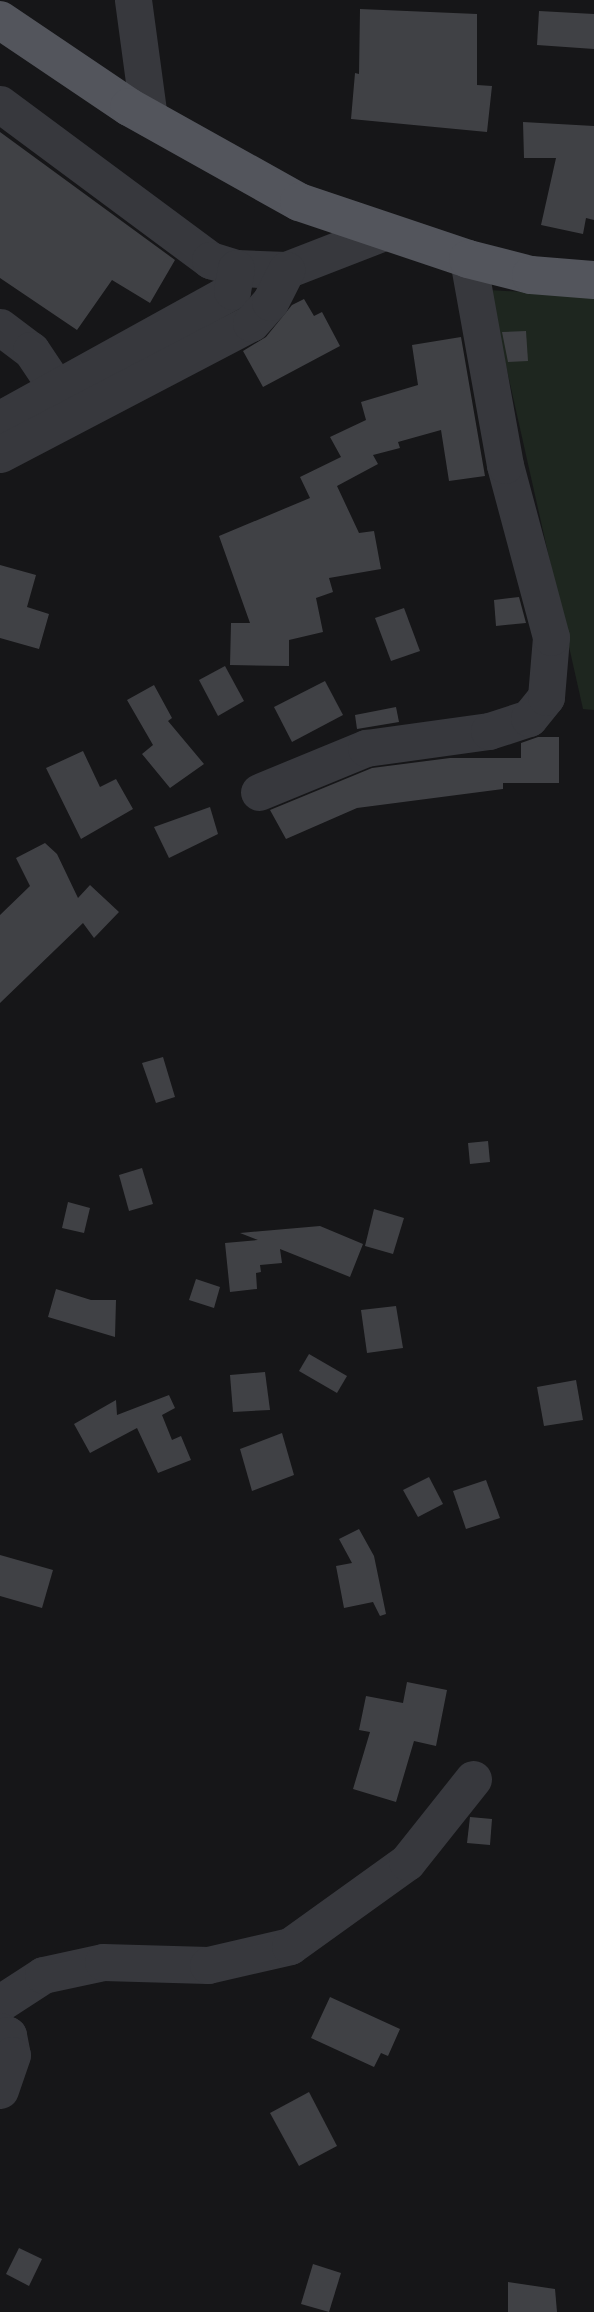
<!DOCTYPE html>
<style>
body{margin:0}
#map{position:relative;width:594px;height:2312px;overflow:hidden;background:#161618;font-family:"PT Sans Narrow",sans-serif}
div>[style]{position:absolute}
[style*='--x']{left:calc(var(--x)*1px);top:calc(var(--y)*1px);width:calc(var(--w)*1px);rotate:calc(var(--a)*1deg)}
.green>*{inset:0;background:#1e261f}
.building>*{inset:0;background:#404145}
.minor>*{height:37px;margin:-18.5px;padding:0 18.5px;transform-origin:18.5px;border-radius:18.5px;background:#37383d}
.major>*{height:38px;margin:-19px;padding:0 19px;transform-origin:19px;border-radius:19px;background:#53555c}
span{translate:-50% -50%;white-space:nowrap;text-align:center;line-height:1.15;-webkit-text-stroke:6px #111113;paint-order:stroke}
</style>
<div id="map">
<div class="green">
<i style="clip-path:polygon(489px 290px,594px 296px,594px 710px,583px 709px)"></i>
</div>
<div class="building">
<i style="clip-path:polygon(360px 9px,477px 14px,477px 85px,492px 86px,487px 132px,351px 119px,355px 73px,359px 74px)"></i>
<i style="clip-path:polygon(539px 11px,594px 14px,594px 49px,537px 45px)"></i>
<i style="clip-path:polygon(523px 122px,594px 126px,594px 220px,586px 218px,583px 234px,541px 225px,556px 158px,524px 158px)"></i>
<i style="clip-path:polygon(0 132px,175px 260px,150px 303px,112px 280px,77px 330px,0 278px)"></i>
<i style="clip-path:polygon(304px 299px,314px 316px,322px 312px,340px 346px,263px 387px,243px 351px,266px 337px,292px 305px)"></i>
<i style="clip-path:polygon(526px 331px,528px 361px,508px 362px,502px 332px)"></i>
<i style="clip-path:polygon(461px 337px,485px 476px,449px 481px,441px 430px,398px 442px,400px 448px,373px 455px,378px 464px,337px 486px,359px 533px,374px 531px,381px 569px,329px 578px,333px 592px,316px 598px,323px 632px,289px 640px,289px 666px,230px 665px,231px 623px,250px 623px,219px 536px,310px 498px,300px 477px,341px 457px,330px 437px,366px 420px,361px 402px,418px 385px,412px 345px)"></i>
<i style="clip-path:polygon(0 565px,36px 575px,27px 607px,49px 614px,39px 649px,0 638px)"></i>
<i style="clip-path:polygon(519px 597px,526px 623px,496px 626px,494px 600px)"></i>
<i style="clip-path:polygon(404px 608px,420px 651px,391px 661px,375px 618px)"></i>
<i style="clip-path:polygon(225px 666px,244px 701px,218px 716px,199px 680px)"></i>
<i style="clip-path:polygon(325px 681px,343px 715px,292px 742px,274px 707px)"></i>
<i style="clip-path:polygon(154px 685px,172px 718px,168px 721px,204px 764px,170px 788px,142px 754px,153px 745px,127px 700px)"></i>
<i style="clip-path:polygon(396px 707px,399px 722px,357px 729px,355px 715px)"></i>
<i style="clip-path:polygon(538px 737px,559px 737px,559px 783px,503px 783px,503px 789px,357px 808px,286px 839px,270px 810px,372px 768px,450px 758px,521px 758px,521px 743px)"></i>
<i style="clip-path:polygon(83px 751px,100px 787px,116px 779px,133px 809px,81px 839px,46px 768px)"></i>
<i style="clip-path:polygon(210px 807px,218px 834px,169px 858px,154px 827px)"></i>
<i style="clip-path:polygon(45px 843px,57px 854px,78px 898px,90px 885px,119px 912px,94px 938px,83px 923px,0 1003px,0 915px,30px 886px,16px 858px)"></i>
<i style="clip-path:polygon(163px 1057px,175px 1097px,156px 1103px,142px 1063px)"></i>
<i style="clip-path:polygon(488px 1141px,490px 1162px,470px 1164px,468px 1143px)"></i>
<i style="clip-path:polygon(142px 1168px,153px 1204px,129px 1211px,119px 1175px)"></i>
<i style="clip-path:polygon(68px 1202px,90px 1208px,84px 1233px,62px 1228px)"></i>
<i style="clip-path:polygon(374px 1209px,404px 1218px,393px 1254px,365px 1246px)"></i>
<i style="clip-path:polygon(320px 1226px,363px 1244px,350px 1277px,280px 1249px,282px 1263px,260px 1265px,261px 1272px,256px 1273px,257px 1289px,230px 1292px,225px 1243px,258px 1240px,240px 1233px)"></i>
<i style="clip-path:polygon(196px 1279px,220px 1287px,214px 1308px,189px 1300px)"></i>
<i style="clip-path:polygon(56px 1289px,91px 1300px,116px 1300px,115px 1337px,48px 1317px)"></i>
<i style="clip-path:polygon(396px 1306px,403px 1348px,367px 1353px,361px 1310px)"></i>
<i style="clip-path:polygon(309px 1354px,347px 1376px,337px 1393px,299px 1371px)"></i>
<i style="clip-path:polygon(265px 1372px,270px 1410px,233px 1412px,230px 1375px)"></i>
<i style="clip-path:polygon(576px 1380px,583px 1420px,544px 1426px,537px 1387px)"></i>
<i style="clip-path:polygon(169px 1395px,175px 1408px,162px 1415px,172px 1440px,181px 1436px,191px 1460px,158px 1473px,137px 1428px,90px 1453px,74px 1424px,116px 1400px,117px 1415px)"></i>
<i style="clip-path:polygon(282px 1433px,294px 1475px,252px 1491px,240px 1449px)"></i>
<i style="clip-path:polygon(429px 1477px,443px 1504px,418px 1517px,403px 1490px)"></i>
<i style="clip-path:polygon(486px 1480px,500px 1518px,466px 1529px,453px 1491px)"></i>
<i style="clip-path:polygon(359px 1529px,374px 1556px,386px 1614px,380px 1616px,373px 1602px,344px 1608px,336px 1566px,352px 1563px,339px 1539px)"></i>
<i style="clip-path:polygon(0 1555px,53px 1570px,42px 1608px,0 1596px)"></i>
<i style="clip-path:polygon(407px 1682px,447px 1690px,436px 1746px,414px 1741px,396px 1802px,353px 1789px,370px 1732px,359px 1730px,366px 1696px,403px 1703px)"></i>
<i style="clip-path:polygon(470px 1817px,492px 1819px,490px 1845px,467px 1843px)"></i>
<i style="clip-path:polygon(330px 1997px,400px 2029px,388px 2056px,381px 2053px,374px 2067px,311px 2038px)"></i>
<i style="clip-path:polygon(309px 2092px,337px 2146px,299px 2166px,270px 2113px)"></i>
<i style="clip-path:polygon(19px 2248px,42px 2259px,29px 2286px,6px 2274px)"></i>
<i style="clip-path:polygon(313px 2264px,341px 2273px,329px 2312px,301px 2304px)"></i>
<i style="clip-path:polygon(508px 2282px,555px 2289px,557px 2312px,508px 2312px)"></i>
</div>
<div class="minor">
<i style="--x:133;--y:0;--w:119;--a:82.3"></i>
<i style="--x:0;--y:104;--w:262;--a:36.6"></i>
<i style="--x:210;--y:260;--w:27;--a:17"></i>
<i style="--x:236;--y:268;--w:50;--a:2.3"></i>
<i style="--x:286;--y:270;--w:105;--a:-21.2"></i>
<i style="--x:0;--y:327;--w:39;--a:37"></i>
<i style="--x:31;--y:350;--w:47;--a:56.3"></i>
<i style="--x:0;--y:419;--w:265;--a:-28.9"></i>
<i style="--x:232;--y:291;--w:23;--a:-80"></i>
<i style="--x:0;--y:454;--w:283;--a:-27.6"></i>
<i style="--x:251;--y:323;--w:28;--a:-48"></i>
<i style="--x:270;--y:302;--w:36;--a:-63"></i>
<i style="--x:259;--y:792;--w:116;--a:-22.4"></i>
<i style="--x:366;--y:748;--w:124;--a:-7.9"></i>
<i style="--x:489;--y:731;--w:42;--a:-18"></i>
<i style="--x:529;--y:718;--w:27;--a:-51"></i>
<i style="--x:546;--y:697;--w:60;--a:-85.2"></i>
<i style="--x:551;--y:637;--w:178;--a:-105"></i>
<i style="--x:505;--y:465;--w:209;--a:-100.2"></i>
<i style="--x:0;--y:2003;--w:51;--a:-33.1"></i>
<i style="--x:43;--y:1975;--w:61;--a:-12.2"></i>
<i style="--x:103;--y:1962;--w:105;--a:1.6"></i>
<i style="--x:208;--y:1965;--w:84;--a:-13"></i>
<i style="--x:290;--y:1946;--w:144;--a:-35.7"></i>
<i style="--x:407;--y:1862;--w:106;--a:-51.5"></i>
<i style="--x:0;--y:2031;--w:9;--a:27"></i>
<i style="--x:8;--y:2035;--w:20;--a:79"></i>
<i style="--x:12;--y:2055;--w:37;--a:109"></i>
</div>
<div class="major">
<i style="--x:0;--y:20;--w:156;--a:34"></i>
<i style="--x:129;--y:107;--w:195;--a:29.2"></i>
<i style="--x:299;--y:202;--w:178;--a:18.6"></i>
<i style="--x:468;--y:259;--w:65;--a:14.3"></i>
<i style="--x:531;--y:275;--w:63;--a:4.5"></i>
</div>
</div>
